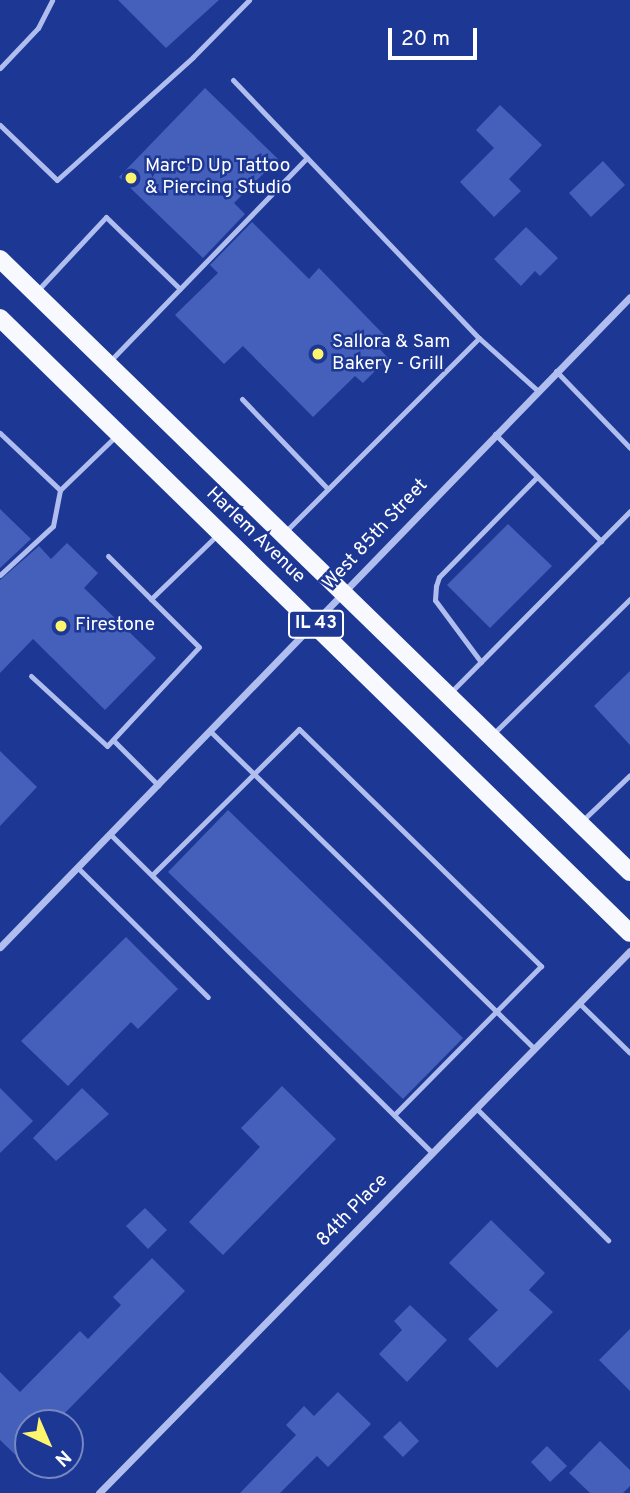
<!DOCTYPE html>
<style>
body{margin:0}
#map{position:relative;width:630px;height:1493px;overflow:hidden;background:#1d3794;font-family:Overpass,sans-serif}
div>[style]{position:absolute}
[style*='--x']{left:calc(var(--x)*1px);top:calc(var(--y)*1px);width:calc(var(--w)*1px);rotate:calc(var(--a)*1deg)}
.building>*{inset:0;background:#4560bb}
.service>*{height:5px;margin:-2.5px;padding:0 2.5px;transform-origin:2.5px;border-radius:2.5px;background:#b0beef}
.minor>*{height:7px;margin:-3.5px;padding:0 3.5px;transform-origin:3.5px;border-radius:3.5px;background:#b0beef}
.primary>*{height:18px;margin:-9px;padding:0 9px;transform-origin:9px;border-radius:9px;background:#f7f9ff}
.dots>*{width:19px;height:19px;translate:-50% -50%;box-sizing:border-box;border:4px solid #1d3794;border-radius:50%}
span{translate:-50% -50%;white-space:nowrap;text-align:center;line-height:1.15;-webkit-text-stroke:5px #1d3794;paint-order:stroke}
.shield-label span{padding:2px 5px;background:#1d3794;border:2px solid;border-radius:5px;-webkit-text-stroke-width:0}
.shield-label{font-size:18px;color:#fff;font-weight:700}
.poi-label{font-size:19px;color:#fff}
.left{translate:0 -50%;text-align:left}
.street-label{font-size:19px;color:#fff}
.north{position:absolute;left:14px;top:1409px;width:70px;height:70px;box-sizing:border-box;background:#1d3794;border:2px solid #7787bf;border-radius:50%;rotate:136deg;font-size:19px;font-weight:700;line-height:28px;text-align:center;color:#fff}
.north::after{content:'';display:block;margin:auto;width:24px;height:32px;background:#fef46e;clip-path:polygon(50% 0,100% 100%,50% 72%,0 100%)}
.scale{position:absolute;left:388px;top:28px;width:89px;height:32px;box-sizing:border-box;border:4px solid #fff;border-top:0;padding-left:9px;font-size:21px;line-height:24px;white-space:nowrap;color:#fff;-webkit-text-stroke:5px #1d3794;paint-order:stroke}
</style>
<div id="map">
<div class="building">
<i style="clip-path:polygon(118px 0,219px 0,166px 48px)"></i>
<i style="clip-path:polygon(205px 88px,278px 159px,234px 203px,245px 214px,203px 258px,119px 177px)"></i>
<i style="clip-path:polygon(500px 105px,542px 145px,509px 179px,521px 191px,494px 217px,460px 182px,494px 148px,476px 130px)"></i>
<i style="clip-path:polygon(603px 161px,625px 185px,591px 217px,569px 193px)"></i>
<i style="clip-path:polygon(252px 222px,309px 279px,319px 268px,388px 339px,379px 348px,388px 358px,363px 383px,355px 376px,313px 417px,243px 346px,224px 364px,175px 315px,218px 273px,210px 265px)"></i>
<i style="clip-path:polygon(526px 227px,558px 258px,540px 276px,535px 271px,521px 286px,494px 259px)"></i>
<i style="clip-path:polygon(0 509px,31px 539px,0 568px)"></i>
<i style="clip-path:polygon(508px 524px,552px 566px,490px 628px,447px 585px)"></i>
<i style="clip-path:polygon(67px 543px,98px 573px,84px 588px,156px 658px,105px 710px,33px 639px,0 673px,0 580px,39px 546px,51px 559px)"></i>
<i style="clip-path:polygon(630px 671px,630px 745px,594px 706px)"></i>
<i style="clip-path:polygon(0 751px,37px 787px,0 826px)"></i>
<i style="clip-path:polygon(228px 810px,463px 1038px,403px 1099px,168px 872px)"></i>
<i style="clip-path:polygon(126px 937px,178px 989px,138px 1029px,131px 1022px,68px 1086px,21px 1041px)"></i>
<i style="clip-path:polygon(282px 1086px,336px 1139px,223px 1255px,189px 1222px,260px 1147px,241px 1128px)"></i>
<i style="clip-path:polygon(0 1088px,33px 1121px,0 1153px)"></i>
<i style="clip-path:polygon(82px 1088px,109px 1114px,56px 1161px,33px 1138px)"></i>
<i style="clip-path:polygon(145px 1208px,167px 1230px,148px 1249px,126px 1226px)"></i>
<i style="clip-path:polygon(491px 1220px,545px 1273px,529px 1290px,553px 1312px,497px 1368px,468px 1339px,498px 1310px,449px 1263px)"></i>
<i style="clip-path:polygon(152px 1258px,185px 1291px,55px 1423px,28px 1423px,28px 1467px,0 1440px,0 1372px,20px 1392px,80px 1331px,88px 1339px,121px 1305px,113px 1297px)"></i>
<i style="clip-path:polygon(410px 1305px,447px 1340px,407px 1382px,379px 1354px,402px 1330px,394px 1321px)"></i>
<i style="clip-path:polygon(630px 1329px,630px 1391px,599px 1360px)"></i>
<i style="clip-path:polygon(338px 1392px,371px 1424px,328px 1467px,317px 1456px,280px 1493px,240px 1493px,296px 1435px,286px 1425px,304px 1406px,314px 1416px)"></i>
<i style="clip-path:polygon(400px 1421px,419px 1441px,403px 1457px,383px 1437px)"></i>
<i style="clip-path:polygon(600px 1441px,630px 1470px,630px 1486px,623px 1493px,590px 1493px,569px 1473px)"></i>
<i style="clip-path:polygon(547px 1446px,567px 1466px,550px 1482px,531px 1462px)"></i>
</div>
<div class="service">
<i style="--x:0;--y:68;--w:55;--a:-46.5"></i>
<i style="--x:38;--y:28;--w:31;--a:-63"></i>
<i style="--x:233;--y:80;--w:356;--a:46.4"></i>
<i style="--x:479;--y:338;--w:274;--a:135"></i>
<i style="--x:0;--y:125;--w:79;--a:44"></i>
<i style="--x:57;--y:180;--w:183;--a:-42.1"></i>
<i style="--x:193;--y:57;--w:80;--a:-45.5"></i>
<i style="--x:37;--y:291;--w:101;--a:-47"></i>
<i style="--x:106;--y:217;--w:103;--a:44.2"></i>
<i style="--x:479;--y:338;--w:78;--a:41.9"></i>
<i style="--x:110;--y:361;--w:283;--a:-45.9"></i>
<i style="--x:556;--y:371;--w:107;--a:46.1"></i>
<i style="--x:242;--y:399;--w:124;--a:46.3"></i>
<i style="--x:0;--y:433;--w:83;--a:43.5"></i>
<i style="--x:60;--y:490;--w:78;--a:-44"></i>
<i style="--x:495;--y:434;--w:151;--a:45.3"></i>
<i style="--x:108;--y:556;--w:61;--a:45"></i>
<i style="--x:0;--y:575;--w:72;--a:-42.8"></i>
<i style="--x:53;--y:526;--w:37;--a:-79"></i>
<i style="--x:481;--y:662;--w:77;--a:-126.6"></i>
<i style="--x:435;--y:600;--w:14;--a:-86"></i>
<i style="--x:436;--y:586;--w:9;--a:-72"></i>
<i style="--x:439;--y:577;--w:140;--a:-45.6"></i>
<i style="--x:31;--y:676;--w:103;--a:42.6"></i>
<i style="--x:107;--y:746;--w:135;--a:-47.1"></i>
<i style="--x:199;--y:647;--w:68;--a:-135"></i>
<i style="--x:151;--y:599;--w:92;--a:-44.1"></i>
<i style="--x:450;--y:693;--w:256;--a:-45.3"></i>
<i style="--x:210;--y:731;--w:453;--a:44.4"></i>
<i style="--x:493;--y:734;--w:192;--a:-44.6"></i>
<i style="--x:113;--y:740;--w:64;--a:45"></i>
<i style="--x:582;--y:821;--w:66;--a:-43.8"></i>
<i style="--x:110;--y:834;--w:453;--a:44.7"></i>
<i style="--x:78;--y:868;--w:183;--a:44.8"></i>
<i style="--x:152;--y:875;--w:207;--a:-44.8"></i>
<i style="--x:299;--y:729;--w:339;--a:44.4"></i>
<i style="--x:541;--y:966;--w:209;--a:134.6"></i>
<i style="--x:579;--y:1003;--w:71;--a:44.4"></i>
<i style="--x:476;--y:1108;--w:187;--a:45"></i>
</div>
<div class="minor">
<i style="--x:0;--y:947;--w:905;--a:-45.9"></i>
<i style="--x:99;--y:1493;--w:759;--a:-45.59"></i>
</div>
<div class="primary">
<i style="--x:0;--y:259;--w:879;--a:44.22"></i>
<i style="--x:0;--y:318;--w:880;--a:44.31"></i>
</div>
<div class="dots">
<i style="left:131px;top:178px;background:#fef46e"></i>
<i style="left:318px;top:354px;background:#fef46e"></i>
<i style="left:61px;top:626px;background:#fef46e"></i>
</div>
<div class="shield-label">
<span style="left:316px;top:624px">IL 43</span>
</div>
<div class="poi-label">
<span class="left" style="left:145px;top:178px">Marc'D Up Tattoo<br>&amp; Piercing Studio</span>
<span class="left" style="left:332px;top:354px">Sallora &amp; Sam<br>Bakery - Grill</span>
<span class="left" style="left:75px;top:626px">Firestone</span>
</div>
<div class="street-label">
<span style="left:376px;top:535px;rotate:-47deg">West 85th Street</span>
<span style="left:255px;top:536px;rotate:44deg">Harlem Avenue</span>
<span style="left:353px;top:1211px;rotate:-46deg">84th Place</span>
</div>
<div class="north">N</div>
<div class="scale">20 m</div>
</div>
